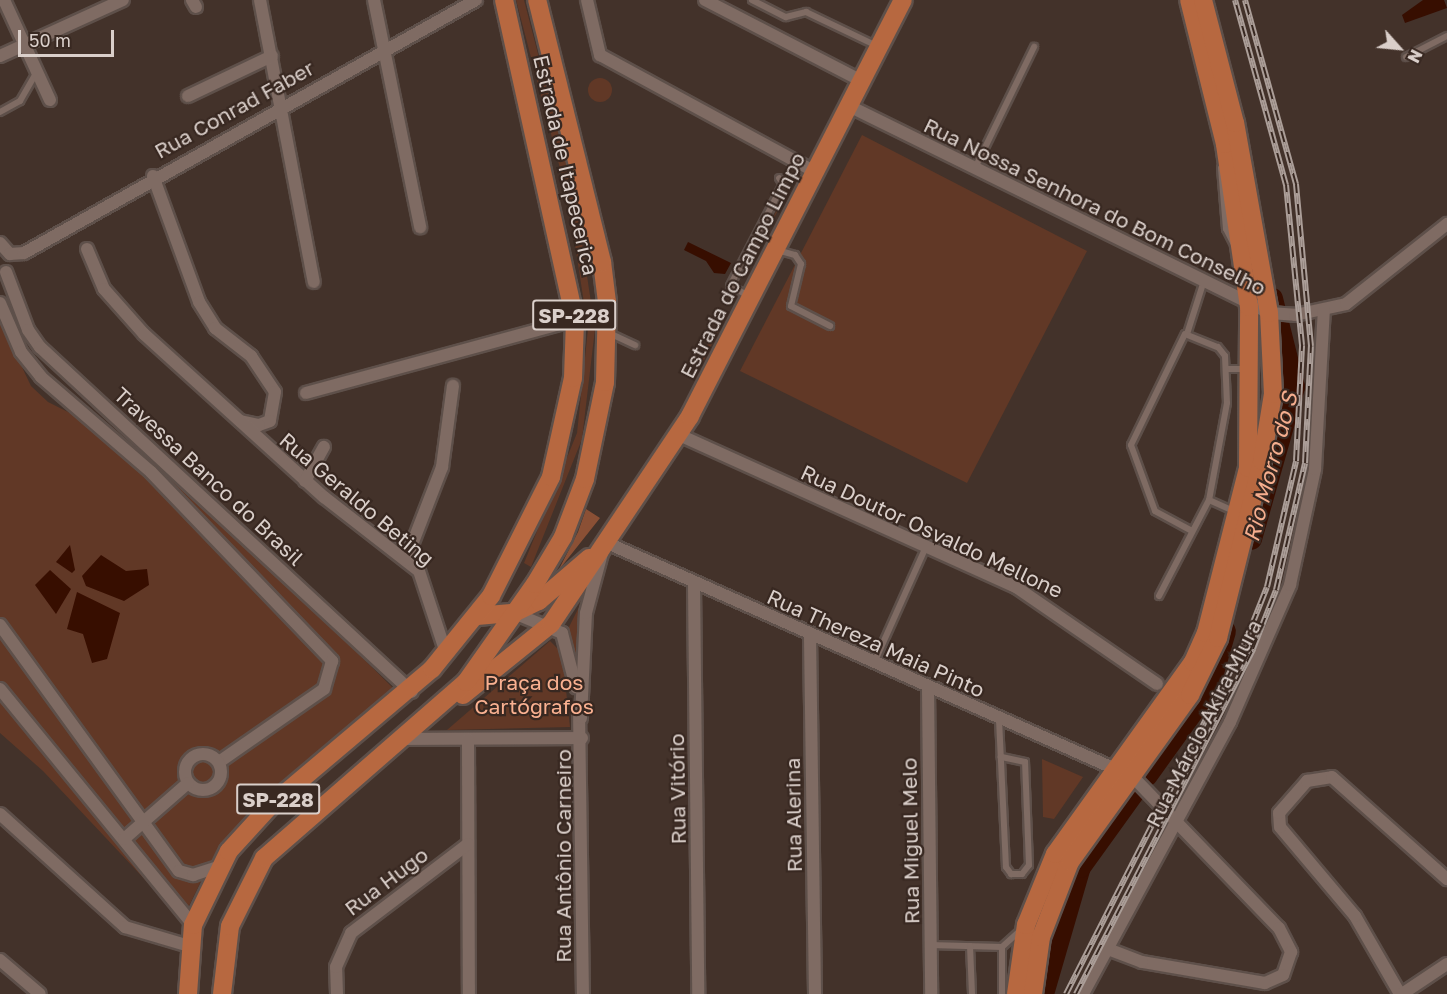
<!DOCTYPE html>
<meta charset="utf-8">
<style>
body{margin:0}
#map{position:relative;width:1447px;height:994px;overflow:hidden;background:#43322a;font-family:"Golos Text",sans-serif}
div>[style]{position:absolute}
[style*='--x']{left:calc(var(--x)*1px);top:calc(var(--y)*1px);width:calc(var(--w)*1px);rotate:calc(var(--a)*1deg)}
.green>*{inset:0;background:#613826}
.round{border-radius:50%}
.forest>*{inset:0;background:#8b5035}
.water>*{inset:0;background:#370e00}
.river>*{height:22px;margin:-11px;padding:0 11px;transform-origin:11px;border-radius:11px;background:#370e00}
.roads{filter:drop-shadow(2px 0 #5e504a) drop-shadow(-2px 0 #5e504a) drop-shadow(0 2px #5e504a) drop-shadow(0 -2px #5e504a)}
.service>*{height:6px;margin:-3px;padding:0 3px;transform-origin:3px;border-radius:3px;background:#7f6b63}
.minor>*{height:12px;margin:-6px;padding:0 6px;transform-origin:6px;border-radius:6px;background:#7f6b63}
.minor>.ring{margin:-6px;padding:0;box-sizing:content-box;background:none;border:12px solid #7f6b63;border-radius:50%}
.primary>*{height:18px;margin:-9px;padding:0 9px;transform-origin:9px;border-radius:9px;background:#b76840}
.rail>*{height:6px;margin-top:-3px;transform-origin:0;background:repeating-linear-gradient(90deg,#382821 0 11px,#ab9e98 0 22px);box-sizing:border-box;border-block:2px solid #ab9e98}
span{translate:-50% -50%;white-space:nowrap;text-align:center;line-height:1.15;-webkit-text-stroke:4.5px #382821;paint-order:stroke}
.shield-label span{padding:2px 4px;background:#382821;border:2px solid;border-radius:4px;-webkit-text-stroke-width:0}
.shield-label{font-size:20px;color:#dacfca;font-weight:700}
.street-label{font-size:21px;color:#dacfca}
.park-label{font-size:21px;color:#fab191}
.water-label{font-size:22px;color:#f6ae8e;font-style:italic}
.north{position:absolute;left:1369px;top:18px;width:60px;height:60px;-webkit-text-stroke:4px #382821;paint-order:stroke;rotate:117deg;font-size:16px;font-weight:700;line-height:24px;text-align:center;color:#dacfca}
.north::after{content:'';display:block;margin:auto;width:21px;height:27px;background:#dacfca;clip-path:polygon(50% 0,100% 100%,50% 72%,0 100%)}
.scale{position:absolute;left:18px;top:30px;width:96px;height:27px;box-sizing:border-box;border:3px solid #dacfca;border-top:0;padding-left:8px;font-size:18px;line-height:21px;white-space:nowrap;color:#dacfca;-webkit-text-stroke:4px #382821;paint-order:stroke}
</style>
<div id="map">
<div class="green">
<i style="clip-path:polygon(516px 0,524px 0,575px 196px,595px 329px,582px 439px,531px 567px,524px 563px,577px 433px,588px 329px,568px 199px)"></i>
<i class="round" style="left:588px;top:78px;width:24px;height:24px"></i>
<i style="clip-path:polygon(862px 135px,1087px 251px,967px 483px,740px 371px)"></i>
<i style="clip-path:polygon(789px 186px,789px 188px,765px 236px,741px 281px)"></i>
<i style="clip-path:polygon(724px 311px,727px 314px,701px 366px,698px 364px)"></i>
<i style="clip-path:polygon(0 321px,31px 386px,48px 402px,126px 441px,193px 491px,393px 688px,253px 805px,205px 873px,186px 912px,166px 902px,43px 771px,0 733px)"></i>
<i style="clip-path:polygon(581px 603px,578px 627px,578px 670px,567px 631px)"></i>
<i style="clip-path:polygon(550px 641px,562px 653px,570px 727px,447px 730px)"></i>
<i style="clip-path:polygon(1042px 759px,1083px 777px,1054px 819px,1043px 817px)"></i>
</div>
<div class="forest">
<i style="clip-path:polygon(586px 509px,600px 518px,558px 571px,578px 532px)"></i>
</div>
<div class="water">
<i style="clip-path:polygon(1423px 0,1444px 0,1447px 8px,1405px 23px,1402px 15px)"></i>
<i style="clip-path:polygon(688px 242px,731px 263px,725px 274px,714px 273px,706px 261px,684px 250px)"></i>
<i style="clip-path:polygon(70px 545px,75px 570px,72px 573px,56px 562px)"></i>
<i style="clip-path:polygon(101px 555px,126px 571px,147px 569px,149px 585px,124px 601px,86px 586px,82px 576px)"></i>
<i style="clip-path:polygon(50px 570px,71px 589px,56px 614px,35px 585px)"></i>
<i style="clip-path:polygon(77px 592px,120px 613px,107px 659px,92px 663px,83px 634px,67px 629px)"></i>
</div>
<div class="river">
<i style="--x:1251;--y:539;--w:158;--a:-74.2"></i>
<i style="--x:1294;--y:387;--w:91;--a:-104"></i>
<i style="--x:1147;--y:775;--w:105;--a:-54.3"></i>
<i style="--x:1208;--y:690;--w:61;--a:-73.9"></i>
<i style="--x:1043;--y:994;--w:132;--a:-73.8"></i>
<i style="--x:1080;--y:867;--w:92;--a:-54.2"></i>
</div>
<div class="roads">
<div class="service">
<i style="--x:752;--y:0;--w:38;--a:27"></i>
<i style="--x:786;--y:17;--w:21;--a:-14"></i>
<i style="--x:806;--y:12;--w:79;--a:25.6"></i>
<i style="--x:1406;--y:57;--w:46;--a:-27.1"></i>
<i style="--x:0;--y:112;--w:23;--a:-29"></i>
<i style="--x:20;--y:101;--w:34;--a:-60"></i>
<i style="--x:975;--y:168;--w:135;--a:-64"></i>
<i style="--x:1221;--y:168;--w:61;--a:85.3"></i>
<i style="--x:1226;--y:229;--w:16;--a:63"></i>
<i style="--x:777;--y:250;--w:19;--a:16"></i>
<i style="--x:795;--y:255;--w:11;--a:56"></i>
<i style="--x:801;--y:264;--w:43;--a:103.4"></i>
<i style="--x:791;--y:306;--w:44;--a:27.1"></i>
<i style="--x:749;--y:296;--w:21;--a:-152"></i>
<i style="--x:730;--y:286;--w:115;--a:-62.5"></i>
<i style="--x:783;--y:184;--w:7;--a:-124"></i>
<i style="--x:609;--y:333;--w:29;--a:25"></i>
<i style="--x:1187;--y:334;--w:52;--a:-72.3"></i>
<i style="--x:1227;--y:369;--w:20;--a:0"></i>
<i style="--x:1192;--y:531;--w:42;--a:-151.6"></i>
<i style="--x:1155;--y:511;--w:70;--a:-110"></i>
<i style="--x:1131;--y:445;--w:123;--a:-64.1"></i>
<i style="--x:1185;--y:334;--w:35;--a:22"></i>
<i style="--x:1218;--y:347;--w:11;--a:52"></i>
<i style="--x:1225;--y:356;--w:47;--a:87.6"></i>
<i style="--x:1227;--y:403;--w:99;--a:100.5"></i>
<i style="--x:1209;--y:500;--w:27;--a:24"></i>
<i style="--x:1159;--y:596;--w:108;--a:-62.5"></i>
<i style="--x:874;--y:663;--w:127;--a:-65.9"></i>
<i style="--x:999;--y:719;--w:148;--a:87.3"></i>
<i style="--x:1006;--y:867;--w:9;--a:54"></i>
<i style="--x:1011;--y:874;--w:11;--a:0"></i>
<i style="--x:1022;--y:874;--w:11;--a:-52"></i>
<i style="--x:1029;--y:865;--w:103;--a:-92.2"></i>
<i style="--x:1025;--y:762;--w:25;--a:-168"></i>
<i style="--x:930;--y:945;--w:72;--a:1.6"></i>
<i style="--x:1002;--y:947;--w:25;--a:-42"></i>
<i style="--x:970;--y:946;--w:48;--a:87.6"></i>
<i style="--x:1002;--y:994;--w:47;--a:-90"></i>
</div>
<div class="minor">
<i style="--x:4;--y:0;--w:110;--a:65.3"></i>
<i style="--x:192;--y:0;--w:8;--a:60"></i>
<i style="--x:260;--y:0;--w:287;--a:79.2"></i>
<i style="--x:374;--y:0;--w:232;--a:78.5"></i>
<i style="--x:587;--y:0;--w:57;--a:76.7"></i>
<i style="--x:600;--y:55;--w:243;--a:28.5"></i>
<i style="--x:705;--y:0;--w:174;--a:27.3"></i>
<i style="--x:0;--y:56;--w:135;--a:-24.5"></i>
<i style="--x:188;--y:96;--w:93;--a:-25.5"></i>
<i style="--x:847;--y:105;--w:470;--a:26.2"></i>
<i style="--x:1269;--y:313;--w:26;--a:4"></i>
<i style="--x:1295;--y:315;--w:52;--a:-12.2"></i>
<i style="--x:1346;--y:304;--w:129;--a:-38.4"></i>
<i style="--x:153;--y:176;--w:134;--a:69.9"></i>
<i style="--x:199;--y:302;--w:31;--a:58"></i>
<i style="--x:215;--y:328;--w:46;--a:37.9"></i>
<i style="--x:251;--y:356;--w:43;--a:56.3"></i>
<i style="--x:275;--y:392;--w:29;--a:100"></i>
<i style="--x:270;--y:421;--w:12;--a:160"></i>
<i style="--x:259;--y:425;--w:19;--a:-168"></i>
<i style="--x:0;--y:243;--w:15;--a:48"></i>
<i style="--x:10;--y:254;--w:14;--a:-4"></i>
<i style="--x:24;--y:253;--w:518;--a:-29.24"></i>
<i style="--x:87;--y:249;--w:43;--a:67"></i>
<i style="--x:104;--y:289;--w:60;--a:48.4"></i>
<i style="--x:144;--y:334;--w:243;--a:42.2"></i>
<i style="--x:324;--y:497;--w:120;--a:37.9"></i>
<i style="--x:419;--y:571;--w:86;--a:71.8"></i>
<i style="--x:6;--y:272;--w:62;--a:69.2"></i>
<i style="--x:28;--y:330;--w:21;--a:55"></i>
<i style="--x:40;--y:347;--w:507;--a:42.84"></i>
<i style="--x:0;--y:303;--w:53;--a:66.8"></i>
<i style="--x:21;--y:352;--w:32;--a:51"></i>
<i style="--x:41;--y:377;--w:145;--a:40.8"></i>
<i style="--x:151;--y:472;--w:262;--a:46.2"></i>
<i style="--x:332;--y:661;--w:29;--a:106"></i>
<i style="--x:324;--y:689;--w:128;--a:145.2"></i>
<i style="--x:306;--y:393;--w:279;--a:-15.2"></i>
<i style="--x:677;--y:434;--w:372;--a:24.3"></i>
<i style="--x:1016;--y:587;--w:171;--a:34.5"></i>
<i style="--x:305;--y:481;--w:39;--a:-61"></i>
<i style="--x:406;--y:560;--w:100;--a:-68.8"></i>
<i style="--x:442;--y:467;--w:82;--a:-82.3"></i>
<i style="--x:694;--y:584;--w:410;--a:89.4"></i>
<i style="--x:514;--y:613;--w:52;--a:22.6"></i>
<i style="--x:562;--y:633;--w:56;--a:75.5"></i>
<i style="--x:0;--y:625;--w:304;--a:54"></i>
<i style="--x:179;--y:871;--w:15;--a:16"></i>
<i style="--x:193;--y:875;--w:28;--a:-18"></i>
<i style="--x:810;--y:636;--w:358;--a:89.2"></i>
<i style="--x:928;--y:687;--w:307;--a:89.4"></i>
<i style="--x:0;--y:689;--w:305;--a:50.7"></i>
<i style="--x:579;--y:710;--w:284;--a:89.2"></i>
<i style="--x:581;--y:718;--w:105;--a:-87.3"></i>
<i style="--x:586;--y:613;--w:73;--a:-75"></i>
<i style="--x:605;--y:542;--w:578;--a:23.99"></i>
<i style="--x:1133;--y:777;--w:210;--a:46"></i>
<i style="--x:1279;--y:928;--w:27;--a:63"></i>
<i style="--x:1291;--y:952;--w:24;--a:109"></i>
<i style="--x:1283;--y:975;--w:20;--a:156"></i>
<i style="--x:1265;--y:983;--w:125;--a:-170.3"></i>
<i style="--x:1142;--y:962;--w:39;--a:-159"></i>
<i style="--x:402;--y:739;--w:180;--a:-0.3"></i>
<i style="--x:468;--y:739;--w:255;--a:89.8"></i>
<i class="ring" style="left:185px;top:754px;width:24px;height:24px"></i>
<i style="--x:0;--y:814;--w:169;--a:42.1"></i>
<i style="--x:125;--y:927;--w:67;--a:16.5"></i>
<i style="--x:124;--y:839;--w:85;--a:-41.2"></i>
<i style="--x:0;--y:960;--w:52;--a:40.4"></i>
<i style="--x:337;--y:994;--w:27;--a:-92"></i>
<i style="--x:336;--y:967;--w:37;--a:-66"></i>
<i style="--x:351;--y:933;--w:147;--a:-37.3"></i>
<i style="--x:1083;--y:994;--w:309;--a:-61.6"></i>
<i style="--x:1230;--y:722;--w:150;--a:-66.3"></i>
<i style="--x:1290;--y:585;--w:119;--a:-77.8"></i>
<i style="--x:1315;--y:469;--w:159;--a:-86.8"></i>
<i style="--x:1400;--y:994;--w:90;--a:-120"></i>
<i style="--x:1355;--y:916;--w:116;--a:-130.1"></i>
<i style="--x:1280;--y:827;--w:14;--a:-94"></i>
<i style="--x:1279;--y:813;--w:43;--a:-48.8"></i>
<i style="--x:1307;--y:781;--w:25;--a:-9"></i>
<i style="--x:1332;--y:777;--w:154;--a:41.6"></i>
<i style="--x:1402;--y:994;--w:54;--a:-33.7"></i>
</div>
<div class="primary">
<i style="--x:477;--y:616;--w:37;--a:-5"></i>
<i style="--x:514;--y:613;--w:28;--a:-26"></i>
<i style="--x:539;--y:601;--w:66;--a:-40.7"></i>
<i style="--x:463;--y:695;--w:113;--a:-38.9"></i>
<i style="--x:551;--y:624;--w:250;--a:-56.2"></i>
<i style="--x:690;--y:416;--w:467;--a:-62.9"></i>
<i style="--x:188;--y:994;--w:69;--a:-85.9"></i>
<i style="--x:193;--y:925;--w:82;--a:-64.1"></i>
<i style="--x:229;--y:851;--w:62;--a:-47.6"></i>
<i style="--x:271;--y:805;--w:211;--a:-40.2"></i>
<i style="--x:432;--y:669;--w:94;--a:-51.1"></i>
<i style="--x:491;--y:596;--w:133;--a:-63.2"></i>
<i style="--x:551;--y:477;--w:101;--a:-77.5"></i>
<i style="--x:573;--y:378;--w:58;--a:-88"></i>
<i style="--x:575;--y:320;--w:328;--a:-102.5"></i>
<i style="--x:222;--y:994;--w:68;--a:-83.3"></i>
<i style="--x:230;--y:926;--w:76;--a:-63.4"></i>
<i style="--x:264;--y:858;--w:268;--a:-41.1"></i>
<i style="--x:466;--y:682;--w:120;--a:-54.9"></i>
<i style="--x:535;--y:584;--w:55;--a:-59.2"></i>
<i style="--x:563;--y:537;--w:62;--a:-69.2"></i>
<i style="--x:585;--y:479;--w:99;--a:-78.3"></i>
<i style="--x:605;--y:382;--w:80;--a:-88.6"></i>
<i style="--x:607;--y:302;--w:40;--a:-97.1"></i>
<i style="--x:602;--y:262;--w:270;--a:-103.9"></i>
<i style="--x:1016;--y:994;--w:70;--a:-81.8"></i>
<i style="--x:1026;--y:925;--w:77;--a:-67.8"></i>
<i style="--x:1055;--y:854;--w:236;--a:-54.3"></i>
<i style="--x:1193;--y:662;--w:32;--a:-66"></i>
<i style="--x:1206;--y:633;--w:170;--a:-75.7"></i>
<i style="--x:1248;--y:468;--w:161;--a:-89.6"></i>
<i style="--x:1249;--y:307;--w:165;--a:-98.4"></i>
<i style="--x:1225;--y:144;--w:148;--a:-104"></i>
<i style="--x:1033;--y:994;--w:58;--a:-82"></i>
<i style="--x:1041;--y:937;--w:80;--a:-68.9"></i>
<i style="--x:1070;--y:862;--w:206;--a:-54.3"></i>
<i style="--x:1190;--y:695;--w:64;--a:-63.8"></i>
<i style="--x:1218;--y:638;--w:182;--a:-76"></i>
<i style="--x:1262;--y:461;--w:68;--a:-80.7"></i>
<i style="--x:1273;--y:394;--w:81;--a:-92.8"></i>
<i style="--x:1269;--y:313;--w:193;--a:-100.1"></i>
<i style="--x:1235;--y:123;--w:127;--a:-104.6"></i>
</div>
</div>
<div class="rail">
<i style="--x:1066;--y:994;--w:392;--a:-63"></i>
<i style="--x:1244;--y:645;--w:62;--a:-68.4"></i>
<i style="--x:1267;--y:587;--w:129;--a:-77"></i>
<i style="--x:1296;--y:461;--w:116;--a:-87"></i>
<i style="--x:1302;--y:345;--w:161;--a:-95.7"></i>
<i style="--x:1286;--y:185;--w:192;--a:-105.4"></i>
<i style="--x:1076;--y:994;--w:388;--a:-62.8"></i>
<i style="--x:1253;--y:649;--w:63;--a:-68.7"></i>
<i style="--x:1276;--y:590;--w:130;--a:-77.1"></i>
<i style="--x:1305;--y:463;--w:117;--a:-87.1"></i>
<i style="--x:1311;--y:346;--w:163;--a:-95.3"></i>
<i style="--x:1296;--y:184;--w:191;--a:-105.5"></i>
</div>
<div class="shield-label">
<span style="left:574px;top:315px">SP-228</span>
<span style="left:278px;top:799px">SP-228</span>
</div>
<div class="street-label">
<span style="left:234px;top:109px;rotate:-29deg">Rua Conrad Faber</span>
<span style="left:566px;top:165px;rotate:77deg">Estrada de Itapecerica</span>
<span style="left:1095px;top:206px;rotate:26deg">Rua Nossa Senhora do Bom Conselho</span>
<span style="left:742px;top:265px;rotate:-63deg">Estrada do Campo Limpo</span>
<span style="left:209px;top:476px;rotate:43deg">Travessa Banco do Brasil</span>
<span style="left:357px;top:499px;rotate:40deg">Rua Geraldo Beting</span>
<span style="left:932px;top:531px;rotate:25deg">Rua Doutor Osvaldo Mellone</span>
<span style="left:876px;top:643px;rotate:24deg">Rua Thereza Maia Pinto</span>
<span style="left:1203px;top:723px;rotate:-63deg">Rua Márcio Akira Miura</span>
<span style="left:677px;top:789px;rotate:-91deg">Rua Vitório</span>
<span style="left:793px;top:815px;rotate:-91deg">Rua Alerina</span>
<span style="left:910px;top:841px;rotate:-91deg">Rua Miguel Melo</span>
<span style="left:563px;top:856px;rotate:-90deg">Rua Antônio Carneiro</span>
<span style="left:386px;top:881px;rotate:-37deg">Rua Hugo</span>
</div>
<div class="park-label">
<span style="left:534px;top:694px">Praça dos<br>Cartógrafos</span>
</div>
<div class="water-label">
<span style="left:1270px;top:467px;rotate:-75deg">Rio Morro do S</span>
</div>
<div class="north">N</div>
<div class="scale">50 m</div>
</div>
